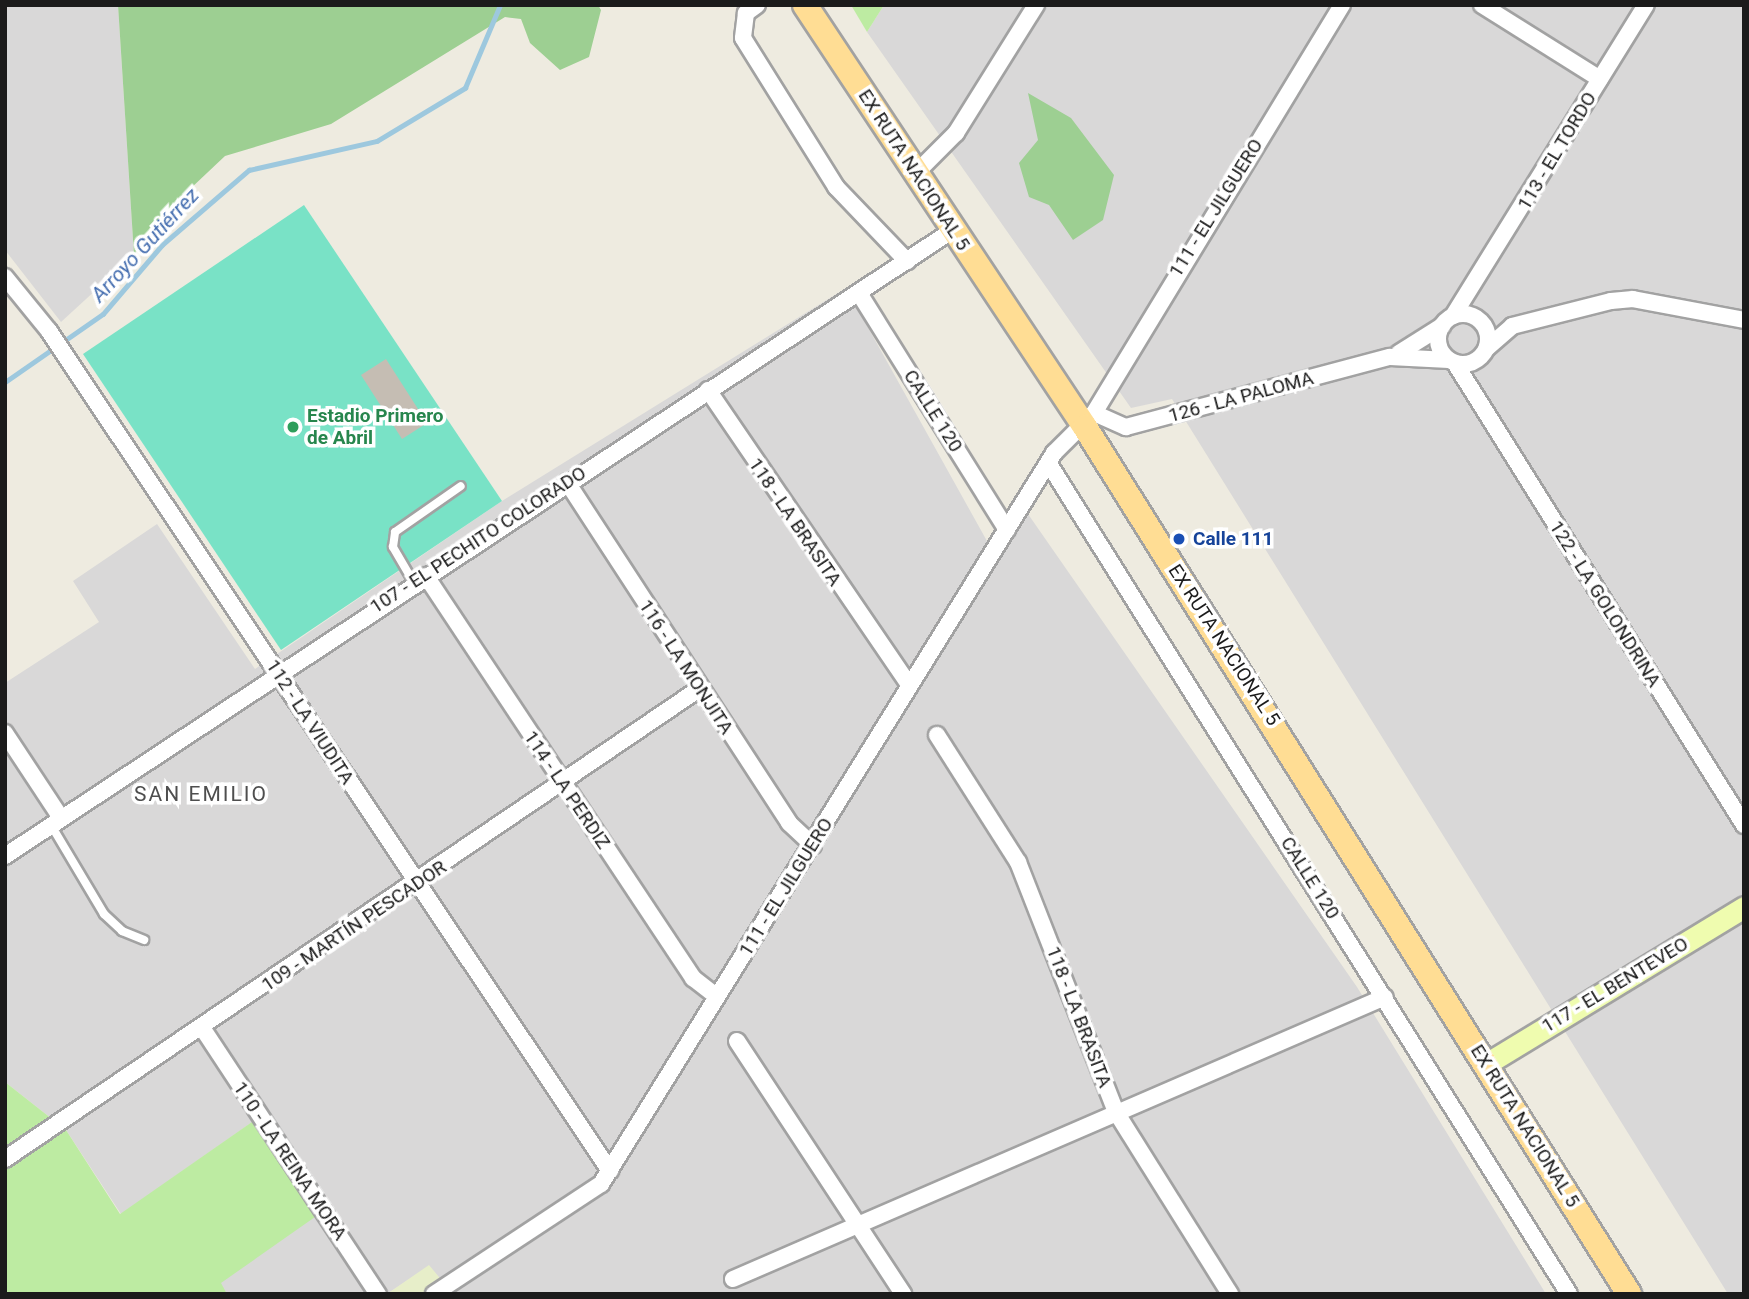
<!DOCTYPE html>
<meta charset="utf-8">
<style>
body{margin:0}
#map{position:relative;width:1749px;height:1299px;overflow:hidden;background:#eeebe0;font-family:Roboto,sans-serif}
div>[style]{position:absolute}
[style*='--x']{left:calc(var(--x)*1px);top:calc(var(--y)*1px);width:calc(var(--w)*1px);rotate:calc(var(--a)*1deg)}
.residential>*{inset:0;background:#d9d8d8}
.farmland>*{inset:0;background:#e7eec9}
.grass>*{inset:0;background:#bdeba2}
.forest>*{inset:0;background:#9dcf92}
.pitch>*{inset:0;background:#79e2c6}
.stream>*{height:4.5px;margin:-2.25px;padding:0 2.25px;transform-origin:2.25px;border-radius:2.25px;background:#9dc8de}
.building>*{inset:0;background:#c5bdb3}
.roads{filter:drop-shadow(2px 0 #a2a2a2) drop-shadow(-2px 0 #a2a2a2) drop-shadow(0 2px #a2a2a2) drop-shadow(0 -2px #a2a2a2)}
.lane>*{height:8px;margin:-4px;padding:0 4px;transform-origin:4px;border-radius:4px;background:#fff}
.street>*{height:16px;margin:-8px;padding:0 8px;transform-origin:8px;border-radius:8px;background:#fff}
.street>.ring{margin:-8px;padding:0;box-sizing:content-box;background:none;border:16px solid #fff;border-radius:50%}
.secondary>*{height:21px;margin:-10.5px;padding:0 10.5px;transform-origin:10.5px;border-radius:10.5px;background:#effcaf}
.primary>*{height:24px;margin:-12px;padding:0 12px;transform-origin:12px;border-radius:12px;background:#ffdd94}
.dots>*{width:19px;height:19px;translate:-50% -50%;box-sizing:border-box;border:4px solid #fff;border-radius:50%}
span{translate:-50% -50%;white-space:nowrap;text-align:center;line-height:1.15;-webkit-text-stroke:7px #fff;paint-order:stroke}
.street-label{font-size:19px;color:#1b1b1b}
.leisure-label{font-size:19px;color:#27864d;font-weight:700}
.left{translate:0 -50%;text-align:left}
.transit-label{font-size:19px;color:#164399;font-weight:700}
.water-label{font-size:21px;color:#446daf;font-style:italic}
.neighbourhood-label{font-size:21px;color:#4e4e4e;letter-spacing:2px}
.frame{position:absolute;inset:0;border:7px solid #1b1b1b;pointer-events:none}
</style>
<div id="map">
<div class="residential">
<i style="clip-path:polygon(5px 5px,118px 5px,134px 255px,61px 322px,5px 250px)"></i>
<i style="clip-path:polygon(884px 5px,1744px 5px,1744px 1294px,1728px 1294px,1172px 399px,1131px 408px,867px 32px)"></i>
<i style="clip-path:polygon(846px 288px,997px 559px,1028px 514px,1357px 987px,1546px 1294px,453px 1294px,429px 1266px,387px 1294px,227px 1294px,220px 1283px,251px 1123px,121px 1214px,66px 1130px,5px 1082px,5px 683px,99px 622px,73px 581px,157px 524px,255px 669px,502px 501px)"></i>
</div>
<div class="farmland">
<i style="clip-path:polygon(429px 1265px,453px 1294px,387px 1294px)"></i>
</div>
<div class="grass">
<i style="clip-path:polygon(851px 5px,884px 5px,867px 32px)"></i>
<i style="clip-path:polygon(5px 1082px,66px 1130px,120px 1214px,252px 1122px,315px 1217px,221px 1283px,227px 1294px,5px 1294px)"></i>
</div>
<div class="forest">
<i style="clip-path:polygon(118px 5px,598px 5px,601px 10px,589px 57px,560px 70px,530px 43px,521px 19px,505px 17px,331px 124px,225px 156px,154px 223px,134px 255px)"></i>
<i style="clip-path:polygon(1028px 93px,1071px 118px,1114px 175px,1103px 220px,1073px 240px,1049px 205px,1029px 197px,1019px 163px,1038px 140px)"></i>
</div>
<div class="pitch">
<i style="clip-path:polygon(304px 205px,502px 501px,281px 650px,83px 354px)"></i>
</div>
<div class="stream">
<i style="--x:5;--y:382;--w:119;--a:-34.8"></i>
<i style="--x:103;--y:314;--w:91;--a:-49.5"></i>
<i style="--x:162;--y:245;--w:115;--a:-40.8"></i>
<i style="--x:249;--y:170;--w:131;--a:-12.8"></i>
<i style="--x:377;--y:141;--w:103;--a:-31.1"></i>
<i style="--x:465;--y:88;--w:90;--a:-67.1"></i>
</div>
<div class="building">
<i style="clip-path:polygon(386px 359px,427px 423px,402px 439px,361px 375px)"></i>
</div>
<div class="roads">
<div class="lane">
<i style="--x:414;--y:583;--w:42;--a:-120.3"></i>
<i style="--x:393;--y:547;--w:15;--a:-82"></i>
<i style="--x:395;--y:532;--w:80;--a:-34.9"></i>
<i style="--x:51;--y:825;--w:104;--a:59.2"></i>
<i style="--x:104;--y:914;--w:25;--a:43"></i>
<i style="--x:122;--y:931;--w:24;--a:22"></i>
</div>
<div class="street">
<i style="--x:757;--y:5;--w:14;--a:144"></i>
<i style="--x:746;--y:13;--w:25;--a:97"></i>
<i style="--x:743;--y:38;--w:176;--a:58"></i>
<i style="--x:836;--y:187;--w:103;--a:46.2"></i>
<i style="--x:1482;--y:5;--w:139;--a:32.1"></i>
<i style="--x:916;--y:173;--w:57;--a:-45"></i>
<i style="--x:956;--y:133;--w:151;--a:-58"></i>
<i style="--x:5;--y:277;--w:70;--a:50.8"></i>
<i style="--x:49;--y:331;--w:1010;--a:56.26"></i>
<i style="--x:859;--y:293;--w:279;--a:58"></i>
<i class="ring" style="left:1438px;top:314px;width:34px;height:34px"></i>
<i style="--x:1453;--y:316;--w:366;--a:-58.2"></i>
<i style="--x:1486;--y:349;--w:35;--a:-41"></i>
<i style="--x:1512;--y:326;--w:102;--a:-14.2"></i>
<i style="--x:1611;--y:301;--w:22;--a:-5"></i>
<i style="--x:1633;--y:299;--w:113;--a:10.7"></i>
<i style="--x:1399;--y:353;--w:51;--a:-32.1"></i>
<i style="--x:1455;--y:363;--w:545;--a:57.97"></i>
<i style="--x:708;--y:390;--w:358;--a:55.7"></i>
<i style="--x:1094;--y:413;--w:35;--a:24"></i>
<i style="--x:1126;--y:427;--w:273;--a:-14.9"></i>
<i style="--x:1390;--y:357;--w:59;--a:2.9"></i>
<i style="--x:1049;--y:464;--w:979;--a:57.93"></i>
<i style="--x:567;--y:482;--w:407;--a:56.9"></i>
<i style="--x:789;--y:823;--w:33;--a:43"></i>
<i style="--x:426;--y:576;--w:483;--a:56.4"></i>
<i style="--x:693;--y:978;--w:29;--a:38"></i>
<i style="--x:5;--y:733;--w:102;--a:56.6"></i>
<i style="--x:937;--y:735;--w:151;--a:57.5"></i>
<i style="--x:1018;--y:862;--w:269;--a:68.6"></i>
<i style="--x:1116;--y:1112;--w:215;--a:57.9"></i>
<i style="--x:5;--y:856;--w:1136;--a:-33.44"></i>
<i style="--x:203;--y:1029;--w:318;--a:56.6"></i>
<i style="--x:737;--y:1041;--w:303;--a:56.7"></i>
<i style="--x:5;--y:1159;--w:838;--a:-34.11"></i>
<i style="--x:733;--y:1279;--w:710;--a:-23.39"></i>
<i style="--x:434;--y:1294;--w:200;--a:-33.4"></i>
<i style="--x:601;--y:1184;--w:860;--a:-58.21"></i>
<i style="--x:1054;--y:453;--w:57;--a:-45"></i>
<i style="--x:1094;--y:413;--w:477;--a:-58.7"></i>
</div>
<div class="secondary">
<i style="--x:1486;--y:1064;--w:302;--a:-31.3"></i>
</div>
<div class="primary">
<i style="--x:805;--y:5;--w:506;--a:56.44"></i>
<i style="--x:1085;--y:427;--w:1024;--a:57.89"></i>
</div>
</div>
<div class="dots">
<i style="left:293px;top:427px;background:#2e9e5b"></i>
<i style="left:1179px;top:539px;background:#1a4fb4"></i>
</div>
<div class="street-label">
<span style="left:1557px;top:151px;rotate:-59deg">113 - EL TORDO</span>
<span style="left:914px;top:170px;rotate:57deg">EX RUTA NACIONAL 5</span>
<span style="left:1216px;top:208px;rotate:-58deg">111 - EL JILGUERO</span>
<span style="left:1241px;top:397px;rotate:-15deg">126 - LA PALOMA</span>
<span style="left:933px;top:411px;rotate:58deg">CALLE 120</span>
<span style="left:795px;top:522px;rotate:56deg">118 - LA BRASITA</span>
<span style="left:478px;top:540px;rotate:-33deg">107 - EL PECHITO COLORADO</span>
<span style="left:1605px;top:604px;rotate:58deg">122 - LA GOLONDRINA</span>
<span style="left:1224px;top:645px;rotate:57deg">EX RUTA NACIONAL 5</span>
<span style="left:686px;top:667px;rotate:57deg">116 - LA MONJITA</span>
<span style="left:310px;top:722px;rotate:57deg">112 - LA VIUDITA</span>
<span style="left:567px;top:790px;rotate:56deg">114 - LA PERDIZ</span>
<span style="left:1310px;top:878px;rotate:58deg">CALLE 120</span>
<span style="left:786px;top:887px;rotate:-58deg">111 - EL JILGUERO</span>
<span style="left:354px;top:926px;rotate:-34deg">109 - MARTÍN PESCADOR</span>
<span style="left:1615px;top:985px;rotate:-31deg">117 - EL BENTEVEO</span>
<span style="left:1079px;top:1017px;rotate:69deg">118 - LA BRASITA</span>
<span style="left:1525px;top:1126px;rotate:58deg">EX RUTA NACIONAL 5</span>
<span style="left:290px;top:1161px;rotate:56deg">110 - LA REINA MORA</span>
</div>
<div class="leisure-label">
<span class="left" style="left:307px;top:427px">Estadio Primero<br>de Abril</span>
</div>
<div class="transit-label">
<span class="left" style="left:1193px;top:539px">Calle 111</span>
</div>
<div class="water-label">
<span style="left:145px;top:245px;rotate:-47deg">Arroyo Gutiérrez</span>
</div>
<div class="neighbourhood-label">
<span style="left:201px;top:794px">SAN EMILIO</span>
</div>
<div class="frame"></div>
</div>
